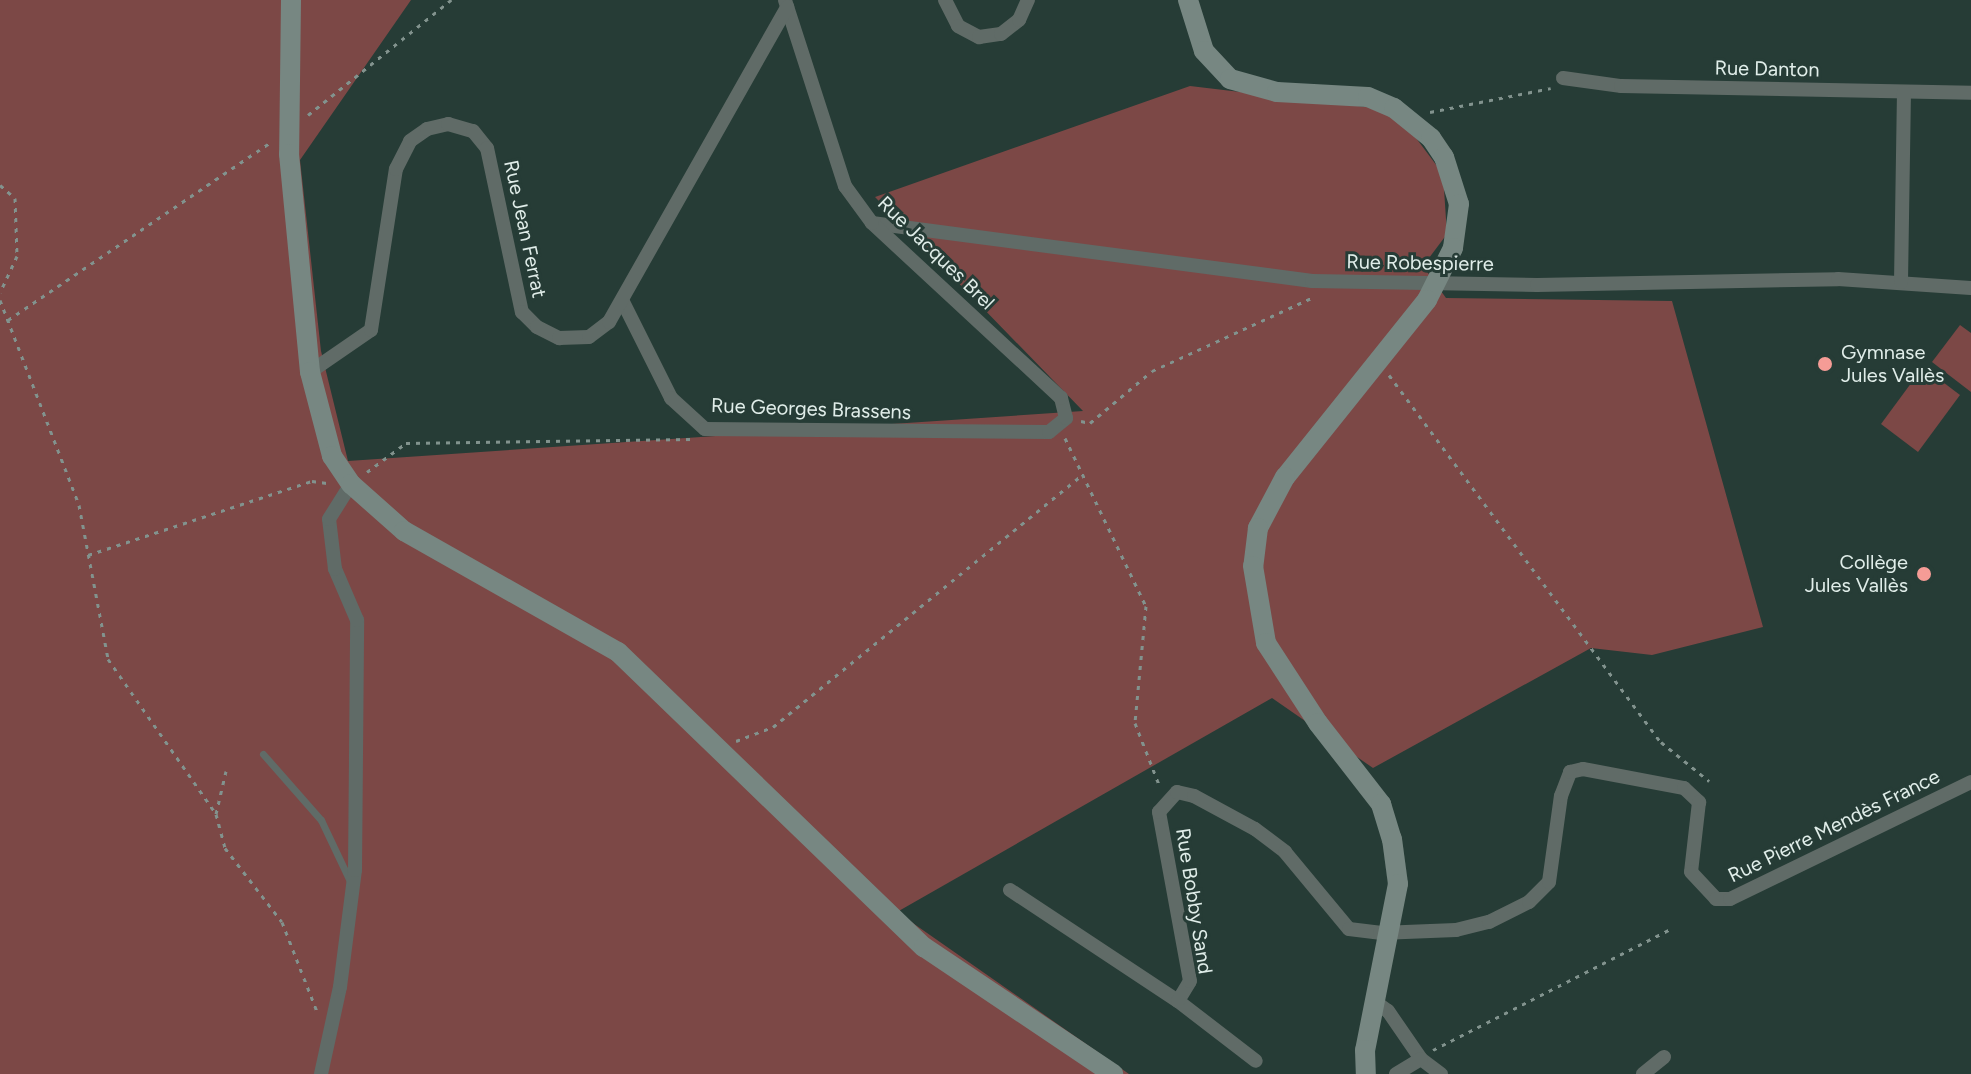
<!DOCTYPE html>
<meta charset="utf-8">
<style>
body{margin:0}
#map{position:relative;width:1971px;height:1074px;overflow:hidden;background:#263c36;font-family:Figtree,sans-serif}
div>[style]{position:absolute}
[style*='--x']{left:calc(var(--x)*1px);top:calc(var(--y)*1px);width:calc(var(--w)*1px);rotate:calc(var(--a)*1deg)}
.green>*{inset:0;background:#7c4846}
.path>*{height:3px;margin-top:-1.5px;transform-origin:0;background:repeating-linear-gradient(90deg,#82938e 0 4px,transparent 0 10px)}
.lane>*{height:7px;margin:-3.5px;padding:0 3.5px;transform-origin:3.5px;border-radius:3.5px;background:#606b67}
.street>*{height:14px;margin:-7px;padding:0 7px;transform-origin:7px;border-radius:7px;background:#606b67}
.secondary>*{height:20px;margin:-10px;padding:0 10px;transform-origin:10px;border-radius:10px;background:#778782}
.dots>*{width:22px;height:22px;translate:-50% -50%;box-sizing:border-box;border:4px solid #263c36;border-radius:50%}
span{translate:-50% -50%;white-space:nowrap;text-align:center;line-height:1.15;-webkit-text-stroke:6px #263c36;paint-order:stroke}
.street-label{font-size:20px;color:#e0ede9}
.poi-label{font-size:20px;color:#e0ede9}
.left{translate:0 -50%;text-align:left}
.right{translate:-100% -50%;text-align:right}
</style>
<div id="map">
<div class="green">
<i style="clip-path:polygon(0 0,411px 0,300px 160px,321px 351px,348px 461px,1083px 411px,875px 197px,1190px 86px,1383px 109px,1413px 134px,1443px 174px,1447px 234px,1423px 266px,1446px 298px,1672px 301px,1763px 627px,1652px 655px,1591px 648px,1373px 768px,1272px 698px,897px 912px,1129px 1074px,0 1074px)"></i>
<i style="clip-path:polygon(1960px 325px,1971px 333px,1971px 392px,1932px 362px)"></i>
<i style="clip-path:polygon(1923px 367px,1960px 395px,1918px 452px,1881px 424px)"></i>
</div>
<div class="path">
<i style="--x:1430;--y:112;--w:123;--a:-11.2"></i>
<i style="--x:308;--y:115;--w:184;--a:-38.8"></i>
<i style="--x:0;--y:185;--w:20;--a:41"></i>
<i style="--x:15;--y:198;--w:58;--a:88"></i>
<i style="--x:17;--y:256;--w:40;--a:115"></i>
<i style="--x:0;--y:300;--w:220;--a:68.9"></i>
<i style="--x:79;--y:505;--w:157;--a:79.3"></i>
<i style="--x:108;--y:659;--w:189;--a:55.1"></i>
<i style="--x:8;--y:320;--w:315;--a:-34.1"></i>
<i style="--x:1389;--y:375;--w:457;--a:53.5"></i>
<i style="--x:1661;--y:742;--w:62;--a:39.1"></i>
<i style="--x:1081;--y:421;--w:9;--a:13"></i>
<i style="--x:1090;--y:423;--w:81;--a:-40"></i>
<i style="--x:1152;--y:371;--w:178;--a:-24.6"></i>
<i style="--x:1065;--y:438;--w:187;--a:64.3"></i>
<i style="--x:1146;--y:606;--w:118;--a:95.4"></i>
<i style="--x:1135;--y:723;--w:69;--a:68.7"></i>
<i style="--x:367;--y:472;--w:49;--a:-36.6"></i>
<i style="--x:406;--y:443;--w:287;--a:-0.8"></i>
<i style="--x:88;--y:555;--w:236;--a:-18.3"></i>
<i style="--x:312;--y:481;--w:15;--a:8"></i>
<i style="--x:736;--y:741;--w:40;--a:-21"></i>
<i style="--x:773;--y:727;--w:396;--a:-39.2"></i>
<i style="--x:226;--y:771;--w:44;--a:103.1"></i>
<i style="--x:216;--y:814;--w:35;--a:75"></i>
<i style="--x:225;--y:848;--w:93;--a:52.4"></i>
<i style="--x:282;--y:922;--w:99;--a:68.6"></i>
<i style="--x:1433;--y:1050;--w:268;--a:-27"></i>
</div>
<div class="lane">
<i style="--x:263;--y:754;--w:88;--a:48.7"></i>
<i style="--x:321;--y:820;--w:68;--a:64.6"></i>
</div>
<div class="street">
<i style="--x:945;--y:0;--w:29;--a:63"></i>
<i style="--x:958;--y:26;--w:24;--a:28"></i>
<i style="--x:979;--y:37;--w:22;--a:-8"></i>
<i style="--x:1001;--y:34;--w:23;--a:-38"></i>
<i style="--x:1019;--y:20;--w:22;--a:-66"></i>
<i style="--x:1563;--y:78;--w:59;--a:7.9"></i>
<i style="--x:1621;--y:86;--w:350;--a:1.1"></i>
<i style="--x:872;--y:223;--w:444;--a:7.5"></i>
<i style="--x:1312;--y:281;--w:225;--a:1"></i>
<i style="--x:1537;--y:285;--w:301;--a:-1.1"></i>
<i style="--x:1838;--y:279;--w:133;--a:3.9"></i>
<i style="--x:1901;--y:282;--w:190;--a:-89.1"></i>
<i style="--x:622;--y:300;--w:110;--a:63.4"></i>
<i style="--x:671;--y:398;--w:46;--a:42.4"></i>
<i style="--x:705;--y:429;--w:344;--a:0.5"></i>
<i style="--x:1049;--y:432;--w:22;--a:-39"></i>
<i style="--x:1066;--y:418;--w:21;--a:-104"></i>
<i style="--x:1061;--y:398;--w:258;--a:-137.2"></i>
<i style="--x:872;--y:223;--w:46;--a:-126.1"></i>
<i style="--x:845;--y:186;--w:195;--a:-107.9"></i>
<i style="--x:310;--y:372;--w:74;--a:-34.5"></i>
<i style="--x:371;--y:330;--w:163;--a:-81.2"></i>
<i style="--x:396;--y:169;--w:31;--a:-63"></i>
<i style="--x:410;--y:141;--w:21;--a:-35"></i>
<i style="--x:427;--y:129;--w:22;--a:-13"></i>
<i style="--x:448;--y:124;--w:26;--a:16"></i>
<i style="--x:473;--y:131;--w:22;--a:51"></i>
<i style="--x:487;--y:148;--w:168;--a:78"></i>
<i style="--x:522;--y:312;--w:21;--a:45"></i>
<i style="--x:537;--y:327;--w:25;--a:27"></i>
<i style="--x:559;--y:338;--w:30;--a:-2"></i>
<i style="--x:589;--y:337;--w:25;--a:-37"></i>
<i style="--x:609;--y:322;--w:362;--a:-60.5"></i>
<i style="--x:1010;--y:890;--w:201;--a:33.5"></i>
<i style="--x:1178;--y:1001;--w:98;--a:37.6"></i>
<i style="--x:1178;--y:1001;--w:23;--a:-59"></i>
<i style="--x:1190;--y:981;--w:172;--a:-100.4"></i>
<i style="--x:1159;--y:812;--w:27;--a:-48"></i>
<i style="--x:1177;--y:792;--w:17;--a:13"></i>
<i style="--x:1194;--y:796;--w:69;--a:28.4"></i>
<i style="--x:1255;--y:829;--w:38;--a:37"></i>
<i style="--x:1285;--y:852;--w:100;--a:50.3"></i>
<i style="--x:1349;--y:929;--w:31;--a:7"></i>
<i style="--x:1380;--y:933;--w:76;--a:-2.3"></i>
<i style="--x:1456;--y:930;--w:34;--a:-14"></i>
<i style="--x:1489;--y:922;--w:45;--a:-26.6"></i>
<i style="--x:1529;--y:902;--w:28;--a:-45"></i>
<i style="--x:1549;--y:882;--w:87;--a:-82.1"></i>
<i style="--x:1561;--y:796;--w:26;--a:-69"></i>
<i style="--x:1570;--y:772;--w:13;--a:-13"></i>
<i style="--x:1583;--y:769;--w:103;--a:10.7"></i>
<i style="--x:1684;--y:788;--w:21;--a:43"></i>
<i style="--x:1699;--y:802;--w:70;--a:96.5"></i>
<i style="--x:1691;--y:872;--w:37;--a:47"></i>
<i style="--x:1716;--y:899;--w:14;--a:0"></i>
<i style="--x:1730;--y:899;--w:268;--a:-25.9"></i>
<i style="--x:1374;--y:1001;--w:17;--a:36"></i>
<i style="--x:1388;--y:1011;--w:58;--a:55.5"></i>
<i style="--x:1421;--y:1059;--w:25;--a:37"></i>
<i style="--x:321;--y:1074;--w:89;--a:-77.7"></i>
<i style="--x:340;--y:987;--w:118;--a:-82.7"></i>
<i style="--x:355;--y:870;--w:250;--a:-89.5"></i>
<i style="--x:357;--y:620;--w:56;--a:-113.3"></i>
<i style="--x:335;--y:569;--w:50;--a:-96.8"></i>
<i style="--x:329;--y:519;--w:41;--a:-57.8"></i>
<i style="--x:1396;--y:1074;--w:29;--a:-31"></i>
<i style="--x:1643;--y:1074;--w:27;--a:-39"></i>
</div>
<div class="secondary">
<i style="--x:291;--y:0;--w:154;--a:90.7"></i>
<i style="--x:289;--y:154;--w:219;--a:84.5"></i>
<i style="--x:310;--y:372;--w:87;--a:75.3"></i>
<i style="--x:332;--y:456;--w:34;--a:56"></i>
<i style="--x:351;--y:484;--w:71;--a:41.6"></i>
<i style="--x:404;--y:531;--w:246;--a:29.5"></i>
<i style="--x:618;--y:652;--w:425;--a:44"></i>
<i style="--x:924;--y:947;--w:228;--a:33.9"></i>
<i style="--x:1188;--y:0;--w:53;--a:72.6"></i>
<i style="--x:1204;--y:51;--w:38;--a:47"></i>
<i style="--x:1230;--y:79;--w:49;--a:15.5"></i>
<i style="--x:1277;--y:92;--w:91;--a:3.1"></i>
<i style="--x:1368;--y:97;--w:28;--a:23"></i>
<i style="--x:1394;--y:108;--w:48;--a:39"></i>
<i style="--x:1431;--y:138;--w:23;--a:56"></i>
<i style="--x:1444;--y:157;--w:49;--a:72.3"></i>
<i style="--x:1459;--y:204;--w:44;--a:97.8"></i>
<i style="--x:1453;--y:248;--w:58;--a:116.6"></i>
<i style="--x:1427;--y:300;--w:227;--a:128.7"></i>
<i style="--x:1285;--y:477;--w:58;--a:117.9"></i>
<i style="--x:1258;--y:528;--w:38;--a:97"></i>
<i style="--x:1253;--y:566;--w:78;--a:80.4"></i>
<i style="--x:1266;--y:643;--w:95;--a:57"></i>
<i style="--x:1318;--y:723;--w:103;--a:52.1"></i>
<i style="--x:1381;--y:804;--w:37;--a:73"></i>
<i style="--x:1392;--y:839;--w:45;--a:82.4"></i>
<i style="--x:1398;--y:884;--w:169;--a:101.2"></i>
<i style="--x:1365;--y:1050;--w:24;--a:88"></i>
</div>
<div class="dots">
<i style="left:1825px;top:364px;background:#f59c96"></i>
<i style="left:1924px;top:574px;background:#f59c96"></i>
</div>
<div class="street-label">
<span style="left:1767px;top:69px;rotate:1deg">Rue Danton</span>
<span style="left:525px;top:229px;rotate:78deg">Rue Jean Ferrat</span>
<span style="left:936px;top:253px;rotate:44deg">Rue Jacques Brel</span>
<span style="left:1420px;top:263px;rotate:1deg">Rue Robespierre</span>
<span style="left:811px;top:409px;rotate:2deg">Rue Georges Brassens</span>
<span style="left:1834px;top:826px;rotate:-26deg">Rue Pierre Mendès France</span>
<span style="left:1194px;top:901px;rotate:81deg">Rue Bobby Sand</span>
</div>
<div class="poi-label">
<span class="left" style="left:1841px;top:364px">Gymnase<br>Jules Vallès</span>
<span class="right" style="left:1908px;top:574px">Collège<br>Jules Vallès</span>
</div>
</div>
